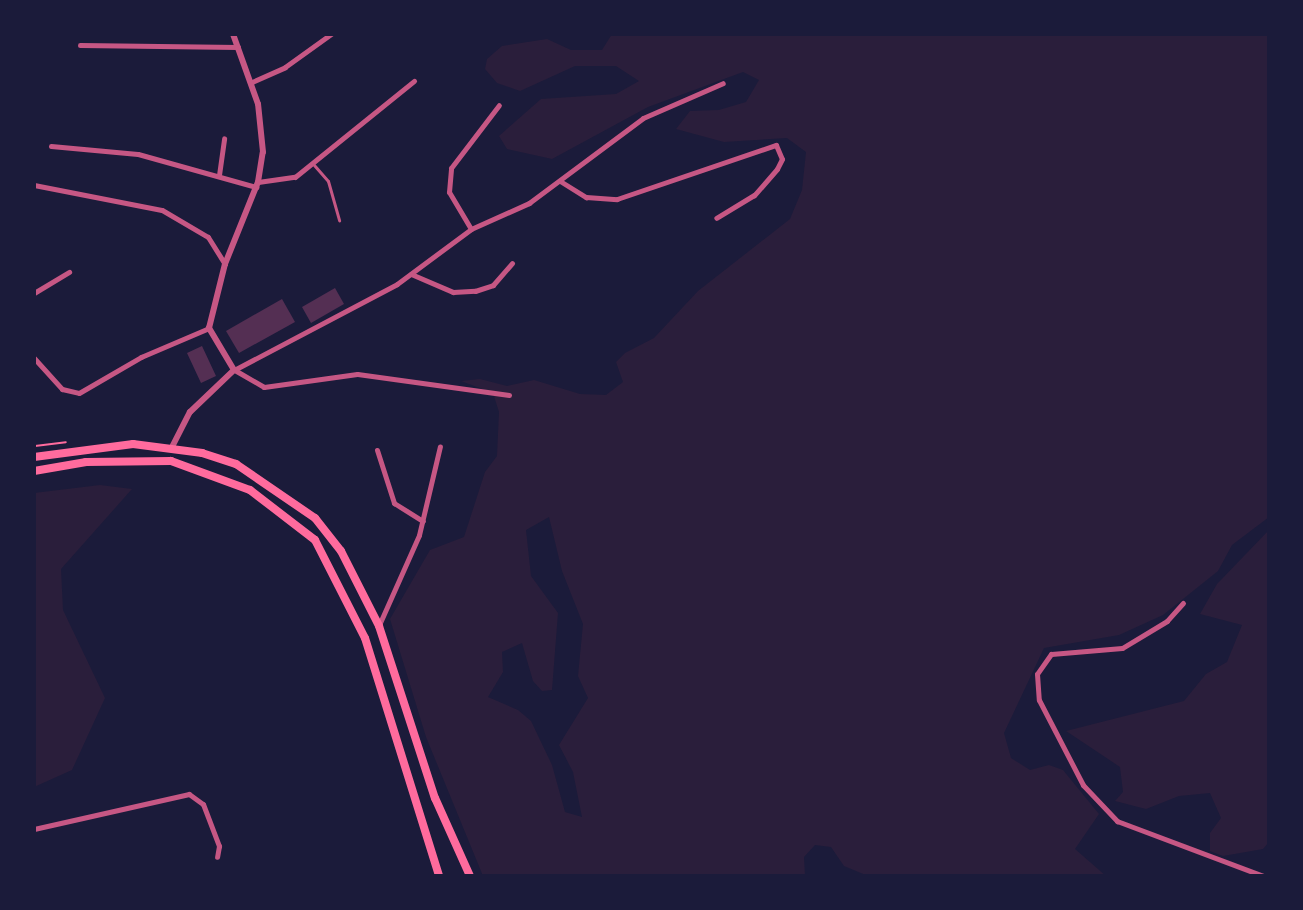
<!DOCTYPE html>
<style>
body{margin:0}
#map{position:relative;width:1303px;height:910px;overflow:hidden;background:#1b1b3a;font-family:"Public Sans",sans-serif}
div>[style]{position:absolute}
[style*='--x']{left:calc(var(--x)*1px);top:calc(var(--y)*1px);width:calc(var(--w)*1px);rotate:calc(var(--a)*1deg)}
.green>*{inset:0;background:#2a1e3b}
.building>*{inset:0;background:#542f53}
.path>*{height:2px;margin:-1px;padding:0 1px;transform-origin:1px;border-radius:1px;background:#ff6b9d}
.service>*{height:3px;margin:-1.5px;padding:0 1.5px;transform-origin:1.5px;border-radius:1.5px;background:#c65784}
.minor>*{height:5px;margin:-2.5px;padding:0 2.5px;transform-origin:2.5px;border-radius:2.5px;background:#c65784}
.tertiary>*{height:6px;margin:-3px;padding:0 3px;transform-origin:3px;border-radius:3px;background:#c65784}
.trunk>*{height:8px;margin:-4px;padding:0 4px;transform-origin:4px;border-radius:4px;background:#ff6b9d}
span{translate:-50% -50%;white-space:nowrap;text-align:center;line-height:1.15;-webkit-text-stroke:8px #1b1b3a;paint-order:stroke}
.frame{position:absolute;inset:0;border:36px solid #1b1b3a;pointer-events:none}
</style>
<div id="map">
<div class="green">
<i style="clip-path:polygon(evenodd,612px 34px,1269px 34px,1269px 517px,1232px 545px,1218px 571px,1163px 615px,1119px 635px,1044px 648px,1004px 733px,1011px 758px,1030px 770px,1049px 765px,1063px 770px,1099px 814px,1075px 849px,1106px 876px,868px 876px,844px 866px,831px 847px,815px 845px,804px 857px,805px 876px,483px 876px,426px 737px,390px 619px,430px 550px,464px 537px,485px 472px,497px 456px,499px 412px,493px 393px,461px 381px,480px 379px,507px 386px,534px 380px,580px 394px,606px 395px,623px 382px,616px 362px,625px 353px,654px 338px,698px 291px,790px 219px,802px 190px,806px 152px,787px 138px,724px 142px,676px 129px,690px 111px,719px 110px,746px 102px,759px 80px,743px 72px,648px 107px,552px 159px,507px 149px,499px 136px,541px 99px,616px 94px,639px 81px,616px 66px,575px 66px,520px 91px,497px 83px,485px 69px,487px 59px,502px 46px,547px 39px,571px 50px,602px 50px,612px 34px,549px 517px,562px 571px,583px 624px,578px 676px,588px 698px,559px 745px,573px 772px,582px 817px,565px 812px,552px 765px,531px 721px,518px 710px,488px 697px,503px 672px,502px 652px,522px 643px,533px 681px,542px 691px,552px 690px,558px 613px,531px 576px,526px 530px,549px 517px)"></i>
<i style="clip-path:polygon(100px 485px,132px 489px,61px 569px,63px 610px,105px 698px,72px 770px,34px 787px,34px 493px)"></i>
<i style="clip-path:polygon(1269px 530px,1269px 842px,1263px 849px,1223px 856px,1210px 851px,1210px 833px,1221px 818px,1210px 793px,1179px 796px,1146px 809px,1115px 801px,1123px 792px,1120px 767px,1066px 731px,1184px 701px,1206px 674px,1227px 662px,1242px 625px,1200px 614px,1217px 584px)"></i>
</div>
<div class="building">
<i style="clip-path:polygon(335px 288px,344px 304px,311px 323px,302px 307px)"></i>
<i style="clip-path:polygon(282px 299px,295px 322px,239px 353px,226px 331px)"></i>
<i style="clip-path:polygon(202px 346px,216px 376px,201px 383px,187px 353px)"></i>
</div>
<div class="path">
<i style="--x:35;--y:446;--w:31;--a:-7"></i>
</div>
<div class="service">
<i style="--x:314;--y:165;--w:21;--a:49"></i>
<i style="--x:328;--y:181;--w:41;--a:74.2"></i>
</div>
<div class="minor">
<i style="--x:80;--y:45;--w:158;--a:0.7"></i>
<i style="--x:252;--y:82;--w:36;--a:-24"></i>
<i style="--x:285;--y:67;--w:57;--a:-35.7"></i>
<i style="--x:51;--y:146;--w:87;--a:5.3"></i>
<i style="--x:138;--y:154;--w:123;--a:15.6"></i>
<i style="--x:219;--y:175;--w:37;--a:-82"></i>
<i style="--x:560;--y:181;--w:31;--a:32"></i>
<i style="--x:586;--y:197;--w:31;--a:4"></i>
<i style="--x:617;--y:199;--w:168;--a:-18.8"></i>
<i style="--x:776;--y:145;--w:15;--a:67"></i>
<i style="--x:782;--y:159;--w:11;--a:117"></i>
<i style="--x:777;--y:169;--w:35;--a:131"></i>
<i style="--x:754;--y:195;--w:44;--a:148.8"></i>
<i style="--x:258;--y:182;--w:37;--a:-8"></i>
<i style="--x:295;--y:177;--w:153;--a:-38.9"></i>
<i style="--x:34;--y:185;--w:130;--a:11.1"></i>
<i style="--x:162;--y:210;--w:53;--a:30.4"></i>
<i style="--x:208;--y:237;--w:32;--a:58"></i>
<i style="--x:471;--y:229;--w:43;--a:-120.7"></i>
<i style="--x:449;--y:192;--w:24;--a:-85"></i>
<i style="--x:451;--y:168;--w:79;--a:-52.7"></i>
<i style="--x:411;--y:274;--w:46;--a:23.2"></i>
<i style="--x:453;--y:292;--w:22;--a:-3"></i>
<i style="--x:475;--y:291;--w:19;--a:-18"></i>
<i style="--x:493;--y:285;--w:29;--a:-49"></i>
<i style="--x:34;--y:293;--w:41;--a:-31"></i>
<i style="--x:34;--y:358;--w:42;--a:47.9"></i>
<i style="--x:62;--y:389;--w:17;--a:13"></i>
<i style="--x:79;--y:393;--w:72;--a:-30.1"></i>
<i style="--x:141;--y:357;--w:74;--a:-23.1"></i>
<i style="--x:509;--y:395;--w:153;--a:-172.1"></i>
<i style="--x:357;--y:374;--w:94;--a:172"></i>
<i style="--x:264;--y:387;--w:34;--a:-150"></i>
<i style="--x:234;--y:370;--w:184;--a:-27.8"></i>
<i style="--x:397;--y:284;--w:92;--a:-36.6"></i>
<i style="--x:471;--y:229;--w:64;--a:-24.1"></i>
<i style="--x:529;--y:203;--w:142;--a:-36.7"></i>
<i style="--x:643;--y:118;--w:87;--a:-23.6"></i>
<i style="--x:377;--y:450;--w:56;--a:72.2"></i>
<i style="--x:394;--y:503;--w:34;--a:32"></i>
<i style="--x:1183;--y:603;--w:24;--a:132"></i>
<i style="--x:1167;--y:621;--w:52;--a:149"></i>
<i style="--x:1122;--y:648;--w:71;--a:175.2"></i>
<i style="--x:1051;--y:654;--w:24;--a:125"></i>
<i style="--x:1037;--y:674;--w:26;--a:86"></i>
<i style="--x:1039;--y:700;--w:96;--a:62.6"></i>
<i style="--x:1083;--y:785;--w:50;--a:46.6"></i>
<i style="--x:1117;--y:821;--w:156;--a:20.6"></i>
<i style="--x:379;--y:625;--w:98;--a:-66"></i>
<i style="--x:419;--y:535;--w:91;--a:-76.7"></i>
<i style="--x:34;--y:829;--w:159;--a:-12.7"></i>
<i style="--x:189;--y:794;--w:17;--a:36"></i>
<i style="--x:203;--y:804;--w:45;--a:69.1"></i>
<i style="--x:219;--y:846;--w:11;--a:100"></i>
</div>
<div class="tertiary">
<i style="--x:172;--y:447;--w:39;--a:-63"></i>
<i style="--x:190;--y:412;--w:61;--a:-43.7"></i>
<i style="--x:234;--y:370;--w:49;--a:-120.8"></i>
<i style="--x:209;--y:328;--w:66;--a:-76"></i>
<i style="--x:225;--y:264;--w:88;--a:-68.1"></i>
<i style="--x:258;--y:182;--w:30;--a:-81"></i>
<i style="--x:263;--y:152;--w:48;--a:-95.9"></i>
<i style="--x:258;--y:104;--w:74;--a:-109.7"></i>
</div>
<div class="trunk">
<i style="--x:34;--y:457;--w:100;--a:-7.5"></i>
<i style="--x:133;--y:444;--w:70;--a:7.4"></i>
<i style="--x:202;--y:453;--w:36;--a:18"></i>
<i style="--x:236;--y:464;--w:96;--a:34.4"></i>
<i style="--x:315;--y:518;--w:42;--a:51.8"></i>
<i style="--x:341;--y:551;--w:84;--a:63.1"></i>
<i style="--x:379;--y:626;--w:181;--a:72"></i>
<i style="--x:435;--y:798;--w:85;--a:65.8"></i>
<i style="--x:34;--y:471;--w:53;--a:-9.8"></i>
<i style="--x:86;--y:462;--w:85;--a:-0.7"></i>
<i style="--x:171;--y:461;--w:84;--a:20.2"></i>
<i style="--x:250;--y:490;--w:82;--a:37.6"></i>
<i style="--x:315;--y:540;--w:110;--a:63"></i>
<i style="--x:365;--y:638;--w:249;--a:72.7"></i>
</div>
<div class="frame"></div>
</div>
